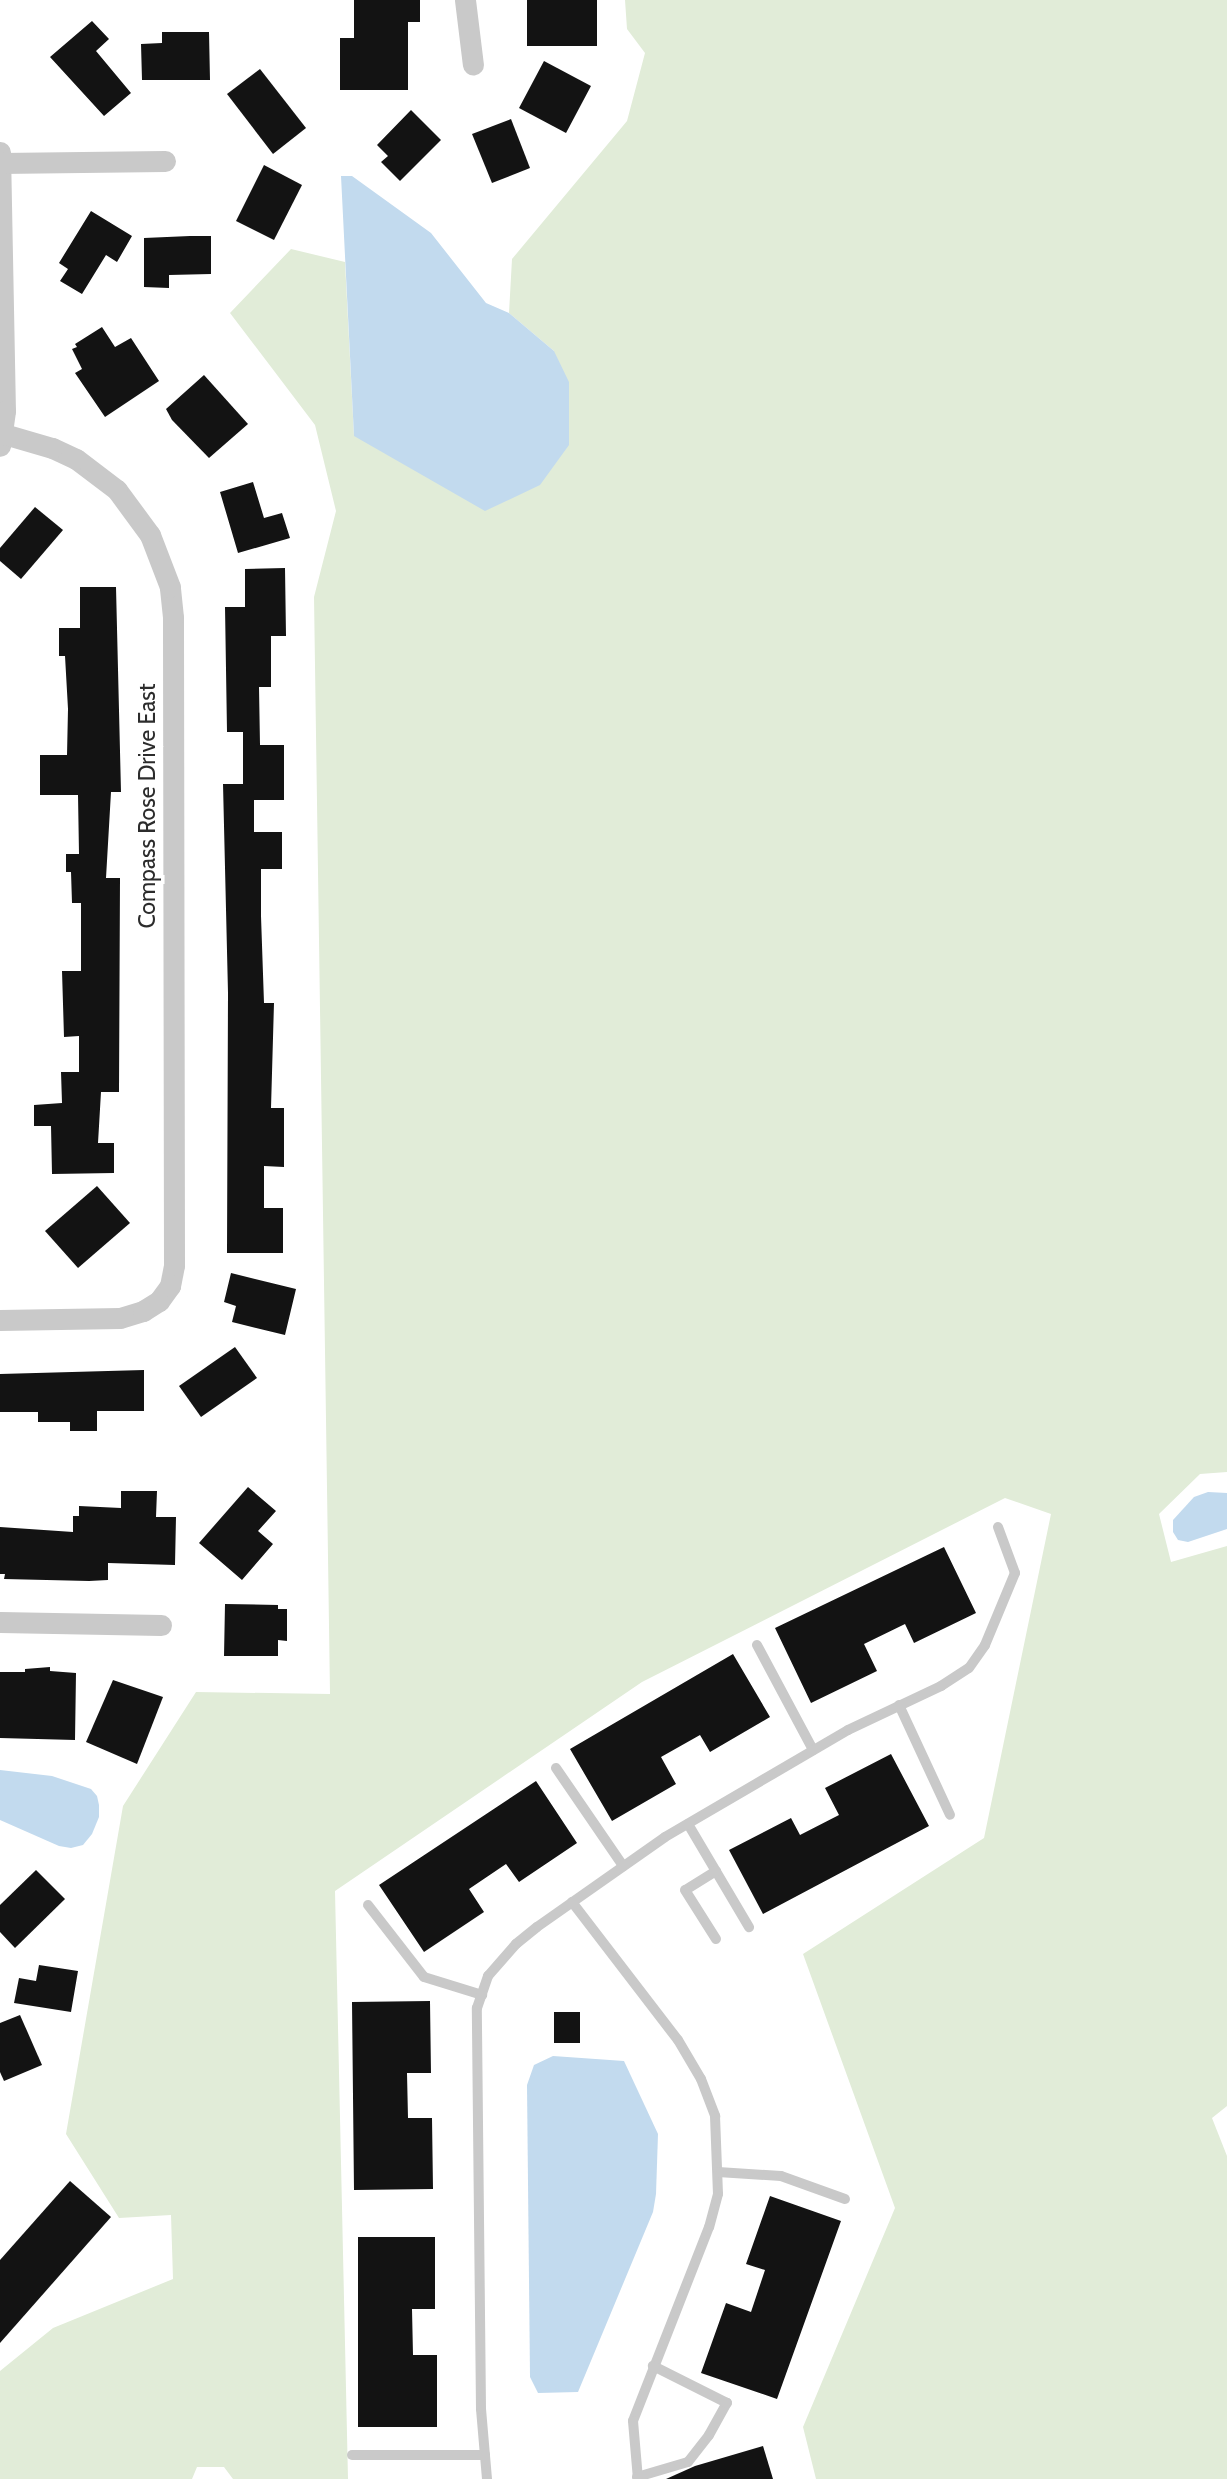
<!DOCTYPE html>
<style>
body{margin:0}
#map{position:relative;width:1227px;height:2479px;overflow:hidden;background:#fff;font-family:Cabin,sans-serif}
div>[style]{position:absolute}
[style*='--x']{left:calc(var(--x)*1px);top:calc(var(--y)*1px);width:calc(var(--w)*1px);rotate:calc(var(--a)*1deg)}
.green>*{inset:0;background:#e1ecd8}
.water>*{inset:0;background:#c2daee}
.building>*{inset:0;background:#131313}
.service>*{height:10px;margin:-5px;padding:0 5px;transform-origin:5px;border-radius:5px;background:#c9c9c9}
.minor>*{height:21px;margin:-10.5px;padding:0 10.5px;transform-origin:10.5px;border-radius:10.5px;background:#c9c9c9}
span{translate:-50% -50%;white-space:nowrap;text-align:center;line-height:1.15;-webkit-text-stroke:7px #fff;paint-order:stroke}
.street-label{font-size:23px;color:#2c2c2c}
</style>
<div id="map">
<div class="green">
<i style="clip-path:polygon(625px 0,1227px 0,1227px 1472px,1200px 1474px,1159px 1514px,1171px 1562px,1227px 1546px,1227px 2106px,1212px 2118px,1227px 2156px,1227px 2479px,816px 2479px,803px 2427px,895px 2208px,803px 1954px,984px 1838px,1051px 1514px,1005px 1498px,642px 1682px,335px 1891px,348px 2479px,233px 2479px,224px 2467px,197px 2467px,192px 2479px,0 2479px,0 2371px,53px 2328px,173px 2279px,171px 2215px,119px 2218px,66px 2134px,123px 1806px,196px 1692px,330px 1694px,314px 597px,336px 511px,315px 425px,230px 313px,291px 249px,345px 262px,354px 436px,554px 351px,509px 313px,512px 259px,627px 121px,645px 53px,627px 29px)"></i>
</div>
<div class="water">
<i style="clip-path:polygon(341px 176px,352px 176px,431px 233px,486px 303px,509px 313px,554px 351px,569px 382px,569px 445px,540px 485px,485px 511px,354px 436px)"></i>
<i style="clip-path:polygon(1208px 1492px,1227px 1493px,1227px 1529px,1188px 1542px,1178px 1540px,1173px 1532px,1173px 1520px,1194px 1497px)"></i>
<i style="clip-path:polygon(0 1770px,52px 1776px,91px 1789px,97px 1796px,99px 1805px,99px 1817px,92px 1834px,83px 1845px,71px 1848px,59px 1846px,0 1820px)"></i>
<i style="clip-path:polygon(553px 2056px,624px 2061px,658px 2134px,656px 2194px,653px 2212px,578px 2392px,538px 2393px,530px 2377px,527px 2085px,534px 2065px)"></i>
</div>
<div class="building">
<i style="clip-path:polygon(354px 0,420px 0,420px 22px,408px 22px,408px 90px,340px 90px,340px 38px,354px 38px)"></i>
<i style="clip-path:polygon(527px 0,597px 0,597px 46px,527px 46px)"></i>
<i style="clip-path:polygon(92px 21px,109px 39px,96px 51px,131px 93px,104px 116px,50px 57px)"></i>
<i style="clip-path:polygon(162px 32px,209px 32px,210px 80px,142px 80px,141px 44px,162px 43px)"></i>
<i style="clip-path:polygon(544px 61px,591px 86px,566px 133px,519px 108px)"></i>
<i style="clip-path:polygon(260px 69px,306px 128px,273px 154px,227px 94px)"></i>
<i style="clip-path:polygon(411px 110px,441px 140px,400px 181px,381px 162px,388px 156px,377px 145px)"></i>
<i style="clip-path:polygon(511px 119px,530px 168px,492px 183px,472px 134px)"></i>
<i style="clip-path:polygon(264px 165px,302px 185px,274px 240px,236px 221px)"></i>
<i style="clip-path:polygon(91px 211px,132px 236px,117px 262px,106px 255px,82px 294px,60px 281px,68px 269px,59px 263px)"></i>
<i style="clip-path:polygon(190px 236px,211px 236px,211px 274px,169px 275px,169px 288px,144px 287px,144px 238px)"></i>
<i style="clip-path:polygon(102px 327px,115px 347px,131px 338px,159px 381px,105px 417px,75px 373px,82px 369px,72px 349px,77px 347px,75px 344px)"></i>
<i style="clip-path:polygon(204px 375px,248px 424px,209px 458px,172px 420px,166px 409px)"></i>
<i style="clip-path:polygon(253px 482px,264px 518px,282px 513px,290px 538px,238px 553px,220px 492px)"></i>
<i style="clip-path:polygon(35px 507px,63px 530px,21px 579px,0 561px,0 548px)"></i>
<i style="clip-path:polygon(285px 568px,286px 636px,271px 636px,271px 687px,259px 687px,260px 745px,284px 745px,284px 800px,254px 800px,254px 832px,282px 832px,282px 869px,261px 869px,261px 916px,264px 1003px,274px 1003px,271px 1108px,284px 1108px,284px 1167px,264px 1166px,264px 1208px,283px 1208px,283px 1253px,227px 1253px,228px 993px,223px 784px,243px 784px,243px 732px,227px 732px,225px 607px,245px 607px,245px 569px)"></i>
<i style="clip-path:polygon(80px 587px,116px 587px,121px 792px,111px 792px,106px 878px,120px 878px,119px 1092px,101px 1092px,98px 1143px,114px 1143px,114px 1173px,52px 1174px,51px 1126px,34px 1126px,34px 1105px,62px 1103px,61px 1072px,79px 1072px,79px 1036px,64px 1037px,62px 971px,81px 971px,81px 903px,72px 903px,71px 872px,66px 872px,66px 854px,79px 854px,78px 795px,40px 795px,40px 755px,67px 755px,68px 709px,65px 656px,59px 656px,59px 628px,80px 628px)"></i>
<i style="clip-path:polygon(97px 1186px,130px 1223px,78px 1268px,45px 1231px)"></i>
<i style="clip-path:polygon(231px 1273px,296px 1289px,285px 1335px,232px 1322px,236px 1306px,224px 1302px)"></i>
<i style="clip-path:polygon(235px 1347px,257px 1378px,201px 1417px,179px 1386px)"></i>
<i style="clip-path:polygon(144px 1370px,144px 1411px,97px 1411px,97px 1431px,70px 1431px,70px 1422px,38px 1422px,38px 1412px,0 1412px,0 1374px)"></i>
<i style="clip-path:polygon(248px 1487px,276px 1511px,258px 1531px,273px 1544px,242px 1580px,199px 1543px)"></i>
<i style="clip-path:polygon(121px 1491px,157px 1491px,156px 1517px,176px 1517px,175px 1565px,108px 1563px,108px 1580px,89px 1581px,4px 1579px,5px 1574px,0 1574px,0 1527px,73px 1532px,73px 1516px,79px 1516px,79px 1506px,121px 1508px)"></i>
<i style="clip-path:polygon(944px 1547px,976px 1613px,914px 1643px,905px 1624px,864px 1644px,877px 1671px,811px 1703px,775px 1628px)"></i>
<i style="clip-path:polygon(225px 1604px,278px 1605px,278px 1609px,287px 1609px,287px 1641px,278px 1640px,278px 1656px,224px 1656px)"></i>
<i style="clip-path:polygon(733px 1654px,770px 1717px,710px 1752px,700px 1735px,661px 1757px,676px 1784px,612px 1821px,570px 1749px)"></i>
<i style="clip-path:polygon(50px 1667px,50px 1671px,76px 1673px,75px 1740px,0 1738px,0 1672px,25px 1672px,25px 1669px)"></i>
<i style="clip-path:polygon(113px 1680px,163px 1697px,137px 1764px,86px 1742px)"></i>
<i style="clip-path:polygon(891px 1754px,929px 1826px,763px 1914px,729px 1850px,791px 1818px,800px 1835px,839px 1815px,825px 1788px)"></i>
<i style="clip-path:polygon(536px 1781px,577px 1843px,519px 1882px,506px 1864px,469px 1889px,484px 1912px,424px 1952px,379px 1885px)"></i>
<i style="clip-path:polygon(36px 1870px,65px 1899px,15px 1948px,0 1932px,0 1905px)"></i>
<i style="clip-path:polygon(39px 1965px,78px 1971px,71px 2012px,14px 2003px,19px 1978px,36px 1981px)"></i>
<i style="clip-path:polygon(430px 2001px,431px 2073px,407px 2073px,408px 2118px,432px 2118px,433px 2189px,354px 2190px,352px 2002px)"></i>
<i style="clip-path:polygon(554px 2012px,580px 2012px,580px 2043px,554px 2043px)"></i>
<i style="clip-path:polygon(20px 2015px,42px 2065px,4px 2081px,0 2072px,0 2023px)"></i>
<i style="clip-path:polygon(70px 2181px,111px 2217px,0 2343px,0 2260px)"></i>
<i style="clip-path:polygon(770px 2196px,841px 2221px,777px 2399px,701px 2373px,726px 2303px,751px 2312px,765px 2270px,746px 2264px)"></i>
<i style="clip-path:polygon(358px 2237px,435px 2237px,435px 2309px,412px 2309px,413px 2355px,437px 2355px,437px 2427px,358px 2427px)"></i>
<i style="clip-path:polygon(763px 2446px,773px 2479px,666px 2479px,695px 2466px)"></i>
</div>
<div class="service">
<i style="--x:757;--y:1645;--w:119;--a:61.9"></i>
<i style="--x:899;--y:1705;--w:121;--a:65.1"></i>
<i style="--x:556;--y:1768;--w:119;--a:55.6"></i>
<i style="--x:688;--y:1824;--w:120;--a:59.4"></i>
<i style="--x:716;--y:1871;--w:36;--a:148"></i>
<i style="--x:685;--y:1890;--w:58;--a:57.7"></i>
<i style="--x:572;--y:1902;--w:174;--a:52.5"></i>
<i style="--x:678;--y:2040;--w:45;--a:59.5"></i>
<i style="--x:701;--y:2079;--w:40;--a:69"></i>
<i style="--x:715;--y:2116;--w:78;--a:87.8"></i>
<i style="--x:718;--y:2194;--w:34;--a:105"></i>
<i style="--x:709;--y:2227;--w:208;--a:111.4"></i>
<i style="--x:633;--y:2421;--w:58;--a:85.1"></i>
<i style="--x:368;--y:1905;--w:91;--a:52.1"></i>
<i style="--x:424;--y:1977;--w:61;--a:17.2"></i>
<i style="--x:718;--y:2172;--w:63;--a:3.6"></i>
<i style="--x:781;--y:2176;--w:68;--a:19.8"></i>
<i style="--x:352;--y:2455;--w:133;--a:0"></i>
<i style="--x:637;--y:2477;--w:53;--a:-16.4"></i>
<i style="--x:688;--y:2462;--w:34;--a:-52"></i>
<i style="--x:709;--y:2435;--w:37;--a:-61"></i>
<i style="--x:727;--y:2403;--w:83;--a:-153.4"></i>
<i style="--x:487;--y:2479;--w:70;--a:-94.9"></i>
<i style="--x:481;--y:2409;--w:401;--a:-90.6"></i>
<i style="--x:477;--y:2008;--w:34;--a:-71"></i>
<i style="--x:488;--y:1976;--w:43;--a:-48.8"></i>
<i style="--x:516;--y:1944;--w:27;--a:-39"></i>
<i style="--x:537;--y:1927;--w:156;--a:-35.1"></i>
<i style="--x:665;--y:1837;--w:212;--a:-30.3"></i>
<i style="--x:848;--y:1730;--w:103;--a:-25.3"></i>
<i style="--x:941;--y:1686;--w:33;--a:-33"></i>
<i style="--x:969;--y:1668;--w:28;--a:-55"></i>
<i style="--x:985;--y:1645;--w:78;--a:-67.4"></i>
<i style="--x:1015;--y:1573;--w:49;--a:-110.3"></i>
</div>
<div class="minor">
<i style="--x:465;--y:0;--w:65;--a:83"></i>
<i style="--x:0;--y:152;--w:259;--a:88.9"></i>
<i style="--x:5;--y:411;--w:35;--a:98"></i>
<i style="--x:0;--y:163;--w:165;--a:-0.7"></i>
<i style="--x:0;--y:1320;--w:120;--a:-1"></i>
<i style="--x:120;--y:1318;--w:24;--a:-17"></i>
<i style="--x:143;--y:1311;--w:19;--a:-32"></i>
<i style="--x:159;--y:1301;--w:19;--a:-54"></i>
<i style="--x:170;--y:1286;--w:21;--a:-79"></i>
<i style="--x:174;--y:1265;--w:648;--a:-90.09"></i>
<i style="--x:173;--y:617;--w:30;--a:-96"></i>
<i style="--x:170;--y:587;--w:56;--a:-111"></i>
<i style="--x:150;--y:535;--w:56;--a:-126.3"></i>
<i style="--x:117;--y:490;--w:51;--a:-142.9"></i>
<i style="--x:76;--y:459;--w:26;--a:-155"></i>
<i style="--x:52;--y:448;--w:50;--a:-163.7"></i>
<i style="--x:0;--y:1622;--w:161;--a:1.1"></i>
</div>
<div class="street-label">
<span style="left:147px;top:806px;rotate:-90deg">Compass Rose Drive East</span>
</div>
</div>
